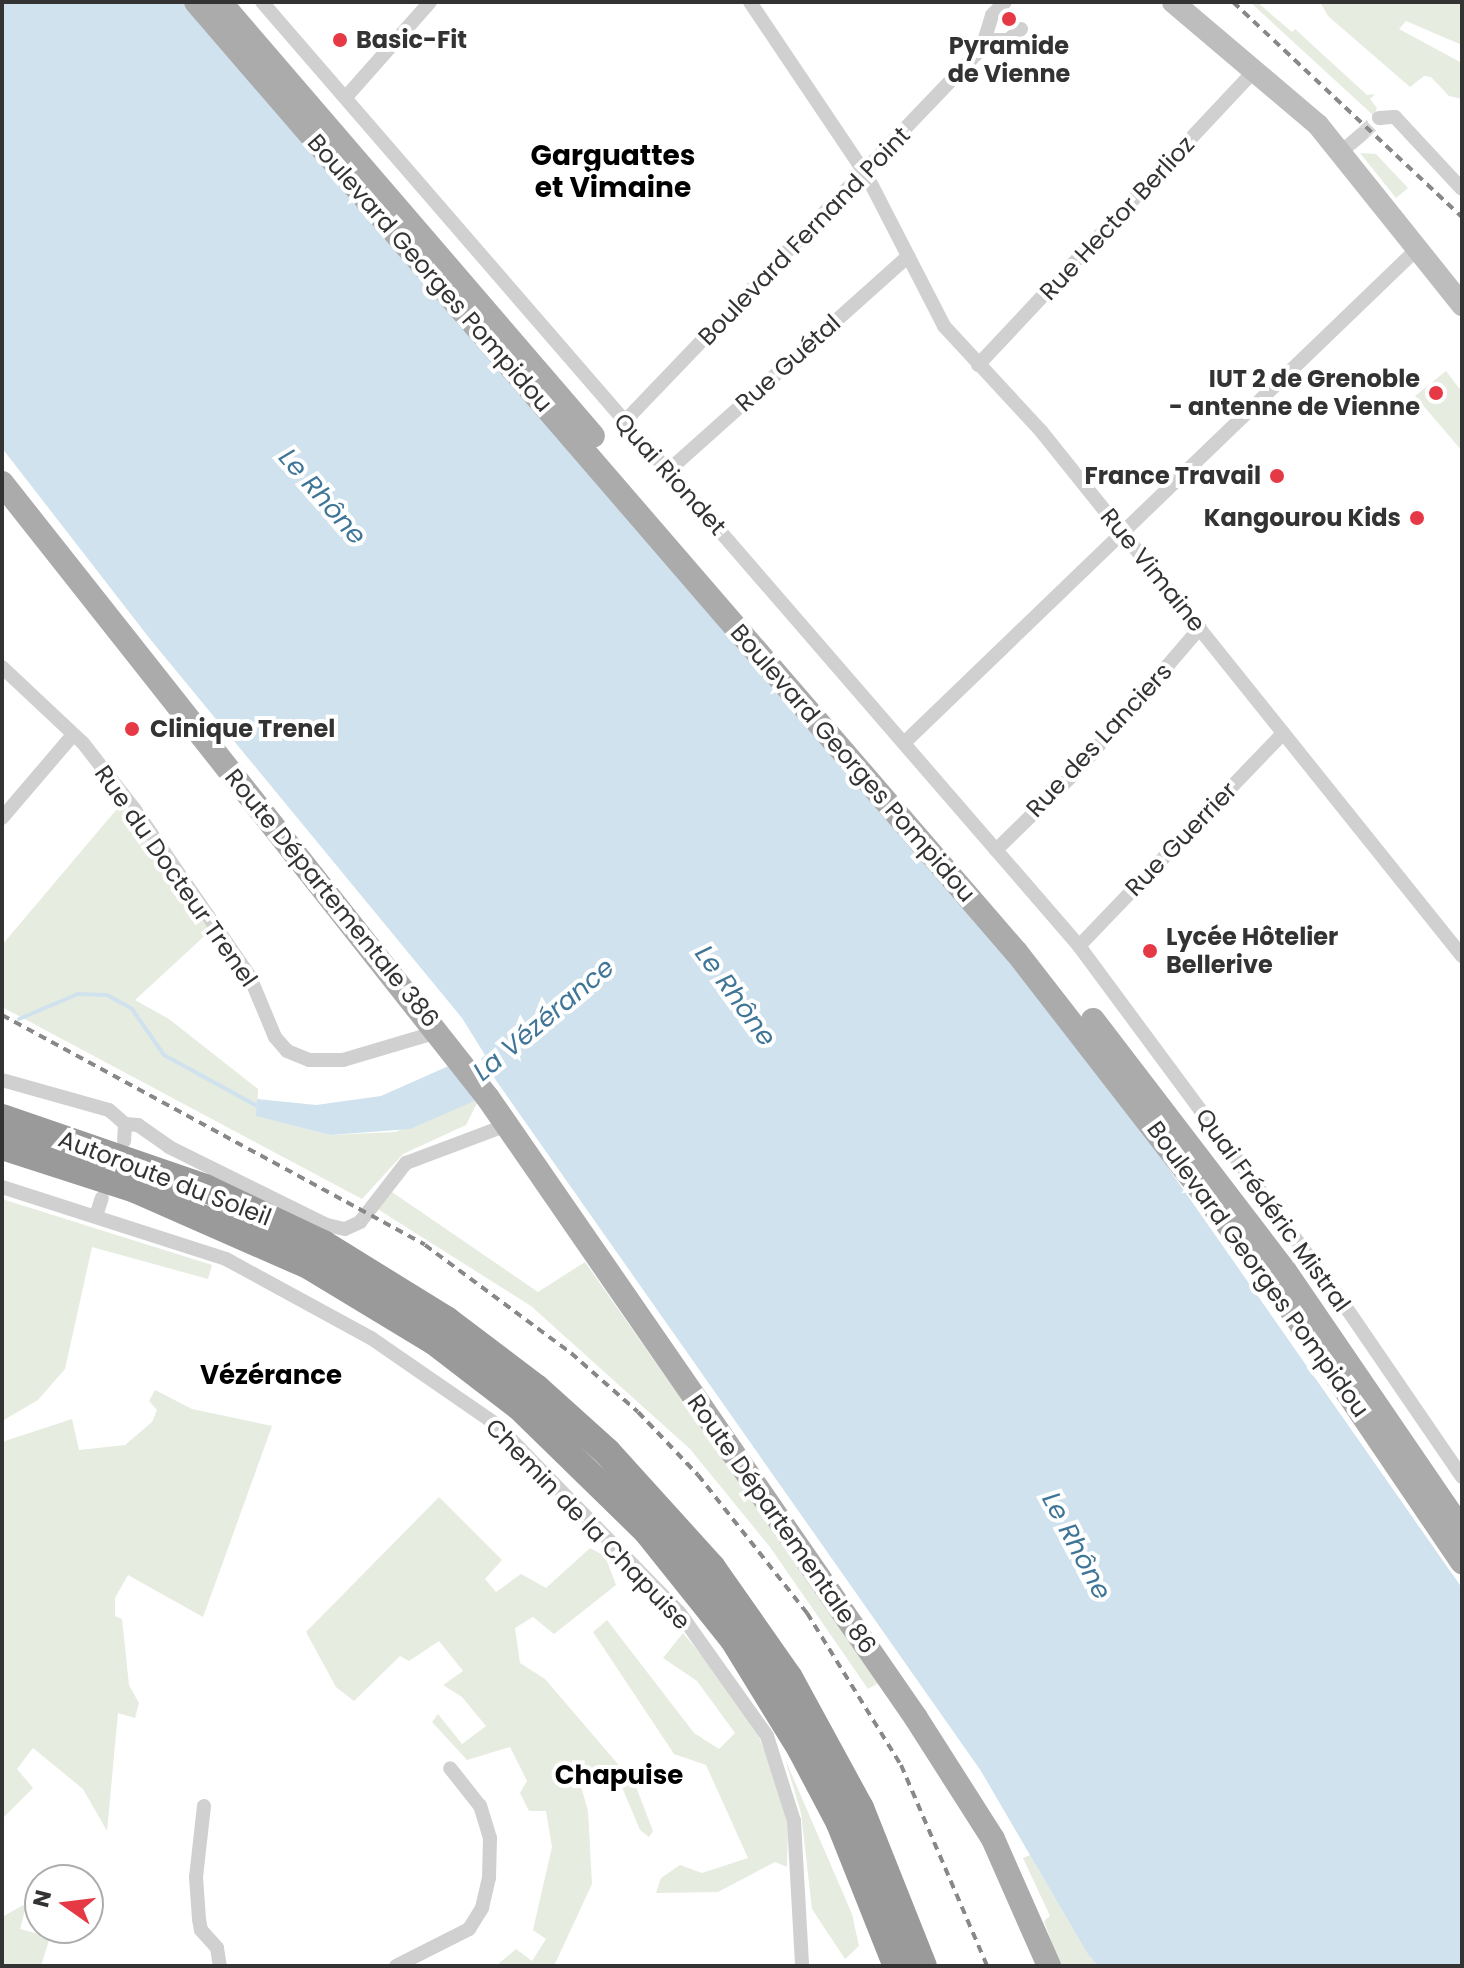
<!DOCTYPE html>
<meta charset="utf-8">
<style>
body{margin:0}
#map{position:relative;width:1464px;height:1968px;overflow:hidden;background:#fff;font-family:Poppins,sans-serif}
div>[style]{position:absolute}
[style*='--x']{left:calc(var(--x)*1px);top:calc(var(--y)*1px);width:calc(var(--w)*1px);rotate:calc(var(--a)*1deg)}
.green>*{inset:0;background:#e6ecdf}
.water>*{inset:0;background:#cfe2ee}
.stream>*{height:4px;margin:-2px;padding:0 2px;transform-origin:2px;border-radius:2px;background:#cfe2ee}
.street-tunnel>*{height:14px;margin-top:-7px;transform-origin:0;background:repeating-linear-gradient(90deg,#d6d6d6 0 14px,transparent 0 21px)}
.street>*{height:14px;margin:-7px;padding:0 7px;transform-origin:7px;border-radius:7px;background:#d0d0d0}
.secondary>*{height:22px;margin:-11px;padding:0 11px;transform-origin:11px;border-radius:11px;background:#bdbdbd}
.primary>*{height:24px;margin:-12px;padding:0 12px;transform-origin:12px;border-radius:12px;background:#ababab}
.highway>*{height:28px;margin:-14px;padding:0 14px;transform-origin:14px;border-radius:14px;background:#9a9a9a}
.rail>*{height:4px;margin-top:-2px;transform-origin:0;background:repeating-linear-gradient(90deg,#888 0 8px,transparent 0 14px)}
.dots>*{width:22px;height:22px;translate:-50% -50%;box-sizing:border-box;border:4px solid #fff;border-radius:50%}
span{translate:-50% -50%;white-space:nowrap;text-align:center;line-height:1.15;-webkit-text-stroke:8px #fff;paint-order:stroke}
.poi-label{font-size:24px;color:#333;font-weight:700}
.left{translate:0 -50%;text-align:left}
.right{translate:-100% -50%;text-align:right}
.street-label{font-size:24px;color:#333}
.water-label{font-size:26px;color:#3f7597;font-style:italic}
.neighbourhood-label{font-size:26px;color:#000;font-weight:700}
.quarter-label{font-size:28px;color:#000;font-weight:700}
.frame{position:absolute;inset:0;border:4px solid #333;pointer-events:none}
.north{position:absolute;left:24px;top:1864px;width:80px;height:80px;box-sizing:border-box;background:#fff;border:2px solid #adadad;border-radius:50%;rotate:284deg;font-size:22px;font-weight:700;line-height:32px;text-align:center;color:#333}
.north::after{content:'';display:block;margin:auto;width:28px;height:36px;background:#e63946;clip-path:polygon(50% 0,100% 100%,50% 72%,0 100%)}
</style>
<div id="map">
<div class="green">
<i style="clip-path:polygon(1250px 2px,1257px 2px,1292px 32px,1295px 29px,1367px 95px,1375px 94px,1370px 99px,1377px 108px,1374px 116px)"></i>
<i style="clip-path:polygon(1320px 2px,1462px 2px,1462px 45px,1406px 21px,1399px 29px,1462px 63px,1462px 99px,1449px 96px,1431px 77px,1424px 76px,1410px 87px,1328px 16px)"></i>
<i style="clip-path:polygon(1360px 153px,1376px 154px,1408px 188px,1396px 198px)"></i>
<i style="clip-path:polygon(1446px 371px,1462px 392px,1462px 451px,1415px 396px)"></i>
<i style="clip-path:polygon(122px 803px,211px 930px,135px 1000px,169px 1019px,258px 1089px,257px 1116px,330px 1135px,395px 1132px,479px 1099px,466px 1125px,403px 1154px,362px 1199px,2px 1007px,2px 945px)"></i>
<i style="clip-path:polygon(389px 1190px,538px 1292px,585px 1262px,880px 1682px,868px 1689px,770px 1547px,690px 1449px,531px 1306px,376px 1208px)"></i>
<i style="clip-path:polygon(2px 1199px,212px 1265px,208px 1279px,92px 1247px,65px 1369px,38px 1400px,2px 1421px)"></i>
<i style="clip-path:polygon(155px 1390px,192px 1409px,272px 1426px,223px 1562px,203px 1617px,128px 1575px,115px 1598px,115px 1616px,122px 1619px,129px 1685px,139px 1703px,135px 1718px,118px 1713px,107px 1831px,83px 1789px,33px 1748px,17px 1769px,33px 1788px,2px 1819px,2px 1442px,72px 1419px,79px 1450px,125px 1445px,152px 1422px,157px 1410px,149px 1401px)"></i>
<i style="clip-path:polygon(439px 1497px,502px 1560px,485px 1579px,496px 1592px,521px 1574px,546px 1588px,590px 1548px,605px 1556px,616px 1585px,554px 1634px,533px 1617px,515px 1628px,520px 1663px,545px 1679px,635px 1784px,653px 1831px,649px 1837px,640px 1830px,613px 1766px,580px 1783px,588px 1811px,592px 1884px,554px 1966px,496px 1966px,516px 1949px,532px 1961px,546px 1939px,533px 1930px,552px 1847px,546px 1811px,529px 1811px,520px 1793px,527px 1781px,510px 1747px,467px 1760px,432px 1722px,438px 1714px,462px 1744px,486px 1726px,462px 1697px,443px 1685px,463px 1671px,439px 1641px,409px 1661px,400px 1656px,354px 1701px,336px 1687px,306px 1632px)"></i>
<i style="clip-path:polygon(607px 1620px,694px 1733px,719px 1749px,735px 1733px,697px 1681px,663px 1658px,683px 1633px,725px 1684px,759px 1737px,777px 1780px,788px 1827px,787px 1867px,775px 1862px,718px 1892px,656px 1893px,661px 1878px,680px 1865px,702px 1873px,748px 1858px,706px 1765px,674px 1754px,593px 1632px)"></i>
<i style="clip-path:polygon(785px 1759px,852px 1914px,859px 1946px,845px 1959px,812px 1909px,801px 1813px)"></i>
<i style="clip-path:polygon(1030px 1855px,1087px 1953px,1098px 1966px,1060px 1966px,1044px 1921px,1050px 1916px,1023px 1858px)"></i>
<i style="clip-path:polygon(27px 1903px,20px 1929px,50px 1937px,41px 1966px,2px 1966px,2px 1917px)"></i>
</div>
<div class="water">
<i style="clip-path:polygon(2px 2px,186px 2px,1031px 987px,1162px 1159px,1462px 1588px,1462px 1966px,1098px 1966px,1087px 1953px,981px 1771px,481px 1059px,485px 1055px,462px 1018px,150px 639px,2px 448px)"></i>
<i style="clip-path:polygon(453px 1064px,479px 1099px,410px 1129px,330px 1135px,256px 1116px,257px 1099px,316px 1105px,381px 1096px)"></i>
</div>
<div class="stream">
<i style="--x:19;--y:1019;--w:64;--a:-23"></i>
<i style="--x:78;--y:994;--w:29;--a:2"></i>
<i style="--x:107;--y:995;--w:29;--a:29"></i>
<i style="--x:132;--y:1009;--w:56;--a:55.2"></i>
<i style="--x:164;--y:1055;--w:111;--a:28.7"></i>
</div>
<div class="street-tunnel">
<i style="--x:1361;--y:135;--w:25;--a:-43"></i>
</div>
<div class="street">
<i style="--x:262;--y:2;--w:1248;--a:49.12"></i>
<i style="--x:1079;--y:946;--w:448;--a:53.5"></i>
<i style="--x:1345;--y:1306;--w:207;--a:55.6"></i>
<i style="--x:750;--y:2;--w:210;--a:56.1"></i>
<i style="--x:867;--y:176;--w:169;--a:62.8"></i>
<i style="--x:944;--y:326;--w:143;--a:47.3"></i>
<i style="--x:1041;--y:431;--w:673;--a:51.27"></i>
<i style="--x:985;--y:40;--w:23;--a:0"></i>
<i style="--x:1008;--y:40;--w:17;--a:-40"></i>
<i style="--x:346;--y:97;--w:127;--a:-48.5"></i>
<i style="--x:1379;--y:118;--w:16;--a:-4"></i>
<i style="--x:1395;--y:117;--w:98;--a:47.1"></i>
<i style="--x:1342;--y:151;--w:25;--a:-40"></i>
<i style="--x:978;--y:365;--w:405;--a:-46.8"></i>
<i style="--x:624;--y:422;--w:518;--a:-46.25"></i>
<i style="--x:982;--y:48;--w:34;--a:-73"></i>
<i style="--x:992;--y:15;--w:18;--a:-45"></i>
<i style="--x:669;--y:470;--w:321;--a:-41.8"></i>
<i style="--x:2;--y:667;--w:111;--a:43.2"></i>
<i style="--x:83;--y:743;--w:85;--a:52.2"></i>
<i style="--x:135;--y:810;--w:203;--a:55.4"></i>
<i style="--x:250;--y:977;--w:65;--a:67.4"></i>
<i style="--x:275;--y:1037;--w:18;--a:49"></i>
<i style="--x:287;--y:1051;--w:24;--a:22"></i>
<i style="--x:309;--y:1060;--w:34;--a:0"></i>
<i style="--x:343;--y:1060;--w:102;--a:-16.5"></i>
<i style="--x:904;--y:743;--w:714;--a:-43.92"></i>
<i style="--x:2;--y:818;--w:109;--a:-49.5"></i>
<i style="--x:996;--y:850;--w:112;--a:-44.3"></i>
<i style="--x:1076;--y:772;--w:190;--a:-49.3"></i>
<i style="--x:1079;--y:946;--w:295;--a:-46.2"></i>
<i style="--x:2;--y:1080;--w:111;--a:15.7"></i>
<i style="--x:109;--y:1110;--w:21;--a:41"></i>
<i style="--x:125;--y:1124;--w:17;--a:93"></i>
<i style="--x:125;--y:1124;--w:13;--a:4"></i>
<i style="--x:138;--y:1125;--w:38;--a:35"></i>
<i style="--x:169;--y:1147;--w:176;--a:26.3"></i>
<i style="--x:327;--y:1225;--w:18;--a:13"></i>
<i style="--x:345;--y:1229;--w:17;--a:-25"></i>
<i style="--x:360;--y:1222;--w:75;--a:-52.1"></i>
<i style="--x:406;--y:1163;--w:108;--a:-20.6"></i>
<i style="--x:2;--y:1187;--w:235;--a:17.8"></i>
<i style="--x:226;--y:1259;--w:165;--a:28.6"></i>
<i style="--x:371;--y:1338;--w:153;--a:34.6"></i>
<i style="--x:497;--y:1425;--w:261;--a:45.8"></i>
<i style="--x:679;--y:1612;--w:152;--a:54.6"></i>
<i style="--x:767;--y:1736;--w:89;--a:72.4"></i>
<i style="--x:794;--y:1821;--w:145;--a:86.8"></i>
<i style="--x:96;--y:1216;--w:19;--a:-72"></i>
<i style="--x:204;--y:1806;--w:71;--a:96.4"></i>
<i style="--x:196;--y:1877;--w:42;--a:85.9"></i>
<i style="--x:199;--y:1919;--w:11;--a:80"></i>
<i style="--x:201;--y:1930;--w:24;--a:48"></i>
<i style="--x:217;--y:1948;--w:18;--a:81"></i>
<i style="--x:396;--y:1966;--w:82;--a:-26.9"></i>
<i style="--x:469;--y:1929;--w:25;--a:-58"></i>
<i style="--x:482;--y:1908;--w:31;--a:-77"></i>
<i style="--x:489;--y:1878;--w:40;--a:-88.6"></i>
<i style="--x:490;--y:1838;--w:34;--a:-107"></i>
<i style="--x:480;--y:1806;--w:48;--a:-128.3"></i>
</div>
<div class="secondary">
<i style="--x:1173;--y:2;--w:190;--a:40.3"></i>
<i style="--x:1318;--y:125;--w:231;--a:51.3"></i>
</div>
<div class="primary">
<i style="--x:196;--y:2;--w:1256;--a:49.2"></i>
<i style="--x:1017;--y:953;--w:414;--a:52.2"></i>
<i style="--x:1271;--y:1280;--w:341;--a:55.9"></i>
<i style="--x:220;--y:2;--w:572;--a:49.32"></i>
<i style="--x:2;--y:483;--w:784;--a:51.68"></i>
<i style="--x:488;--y:1098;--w:753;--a:55.38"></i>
<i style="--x:916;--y:1718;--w:143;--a:57.5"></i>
<i style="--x:993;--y:1839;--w:139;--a:66.2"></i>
<i style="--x:1093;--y:1020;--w:316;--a:52.6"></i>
<i style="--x:1285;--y:1271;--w:314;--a:55.7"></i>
</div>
<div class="highway">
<i style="--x:2;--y:1118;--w:215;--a:19"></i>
<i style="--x:205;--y:1188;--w:131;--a:25.4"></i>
<i style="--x:323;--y:1244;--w:145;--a:31.7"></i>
<i style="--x:446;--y:1320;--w:113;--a:37.1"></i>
<i style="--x:536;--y:1388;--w:96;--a:42"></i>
<i style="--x:607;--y:1452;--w:156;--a:47.8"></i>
<i style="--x:712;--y:1568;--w:134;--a:55"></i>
<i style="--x:789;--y:1678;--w:148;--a:61.4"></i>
<i style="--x:860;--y:1808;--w:170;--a:68.3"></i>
<i style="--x:2;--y:1146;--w:140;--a:17.9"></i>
<i style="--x:135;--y:1189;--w:191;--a:23.7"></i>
<i style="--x:310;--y:1266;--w:145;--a:31.2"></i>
<i style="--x:434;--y:1341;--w:108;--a:37.5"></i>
<i style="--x:520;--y:1407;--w:177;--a:44.3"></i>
<i style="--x:647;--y:1531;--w:139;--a:51.4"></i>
<i style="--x:734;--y:1640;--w:128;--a:58.4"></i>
<i style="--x:801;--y:1749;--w:84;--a:62.2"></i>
<i style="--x:840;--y:1823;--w:154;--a:68.3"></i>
</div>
<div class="rail">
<i style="--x:1233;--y:2;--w:314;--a:43.2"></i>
<i style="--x:2;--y:1015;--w:481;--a:28.5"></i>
<i style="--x:425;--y:1245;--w:182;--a:36.5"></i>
<i style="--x:571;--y:1353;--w:89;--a:41.4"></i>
<i style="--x:638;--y:1412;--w:87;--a:46.4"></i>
<i style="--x:698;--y:1475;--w:176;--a:51.7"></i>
<i style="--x:807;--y:1613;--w:179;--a:58.3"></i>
<i style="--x:901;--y:1765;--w:219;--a:66.8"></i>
</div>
<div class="dots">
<i style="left:1009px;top:19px;background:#e63946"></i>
<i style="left:340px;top:40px;background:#e63946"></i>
<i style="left:1436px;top:393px;background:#e63946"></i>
<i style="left:1277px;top:476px;background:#e63946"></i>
<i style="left:1417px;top:518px;background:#e63946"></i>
<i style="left:132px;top:729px;background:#e63946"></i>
<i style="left:1150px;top:951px;background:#e63946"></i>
</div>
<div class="poi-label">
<span class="left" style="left:356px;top:40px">Basic-Fit</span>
<span style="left:1009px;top:60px">Pyramide<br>de Vienne</span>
<span class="right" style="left:1420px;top:393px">IUT 2 de Grenoble<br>- antenne de Vienne</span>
<span class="right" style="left:1261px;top:476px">France Travail</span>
<span class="right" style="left:1401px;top:518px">Kangourou Kids</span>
<span class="left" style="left:150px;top:729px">Clinique Trenel</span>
<span class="left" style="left:1166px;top:951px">Lycée Hôtelier<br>Bellerive</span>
</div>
<div class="street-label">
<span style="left:1117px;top:218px;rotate:-47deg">Rue Hector Berlioz</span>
<span style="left:804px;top:236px;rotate:-46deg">Boulevard Fernand Point</span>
<span style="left:430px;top:273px;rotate:49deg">Boulevard Georges Pompidou</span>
<span style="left:788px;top:363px;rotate:-42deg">Rue Guétal</span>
<span style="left:670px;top:474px;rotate:48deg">Quai Riondet</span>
<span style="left:1153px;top:570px;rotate:51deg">Rue Vimaine</span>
<span style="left:1099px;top:740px;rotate:-47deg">Rue des Lanciers</span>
<span style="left:853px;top:763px;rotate:49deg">Boulevard Georges Pompidou</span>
<span style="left:1181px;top:839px;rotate:-46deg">Rue Guerrier</span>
<span style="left:176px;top:876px;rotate:55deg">Rue du Docteur Trenel</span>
<span style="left:332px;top:898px;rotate:51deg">Route Départementale 386</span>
<span style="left:165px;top:1178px;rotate:21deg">Autoroute du Soleil</span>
<span style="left:1273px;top:1210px;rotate:54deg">Quai Frédéric Mistral</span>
<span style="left:1258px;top:1269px;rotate:54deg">Boulevard Georges Pompidou</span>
<span style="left:588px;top:1524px;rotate:46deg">Chemin de la Chapuise</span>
<span style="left:782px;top:1524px;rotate:55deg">Route Départementale 86</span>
</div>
<div class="water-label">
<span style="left:322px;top:497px;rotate:49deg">Le Rhône</span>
<span style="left:735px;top:996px;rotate:54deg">Le Rhône</span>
<span style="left:544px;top:1020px;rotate:-40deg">La Vézérance</span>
<span style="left:1076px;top:1546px;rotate:62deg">Le Rhône</span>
</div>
<div class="neighbourhood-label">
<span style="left:271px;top:1376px">Vézérance</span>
<span style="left:619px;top:1776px">Chapuise</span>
</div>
<div class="quarter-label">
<span style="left:613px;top:172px">Garguattes<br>et Vimaine</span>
</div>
<div class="frame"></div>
<div class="north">N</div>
</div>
